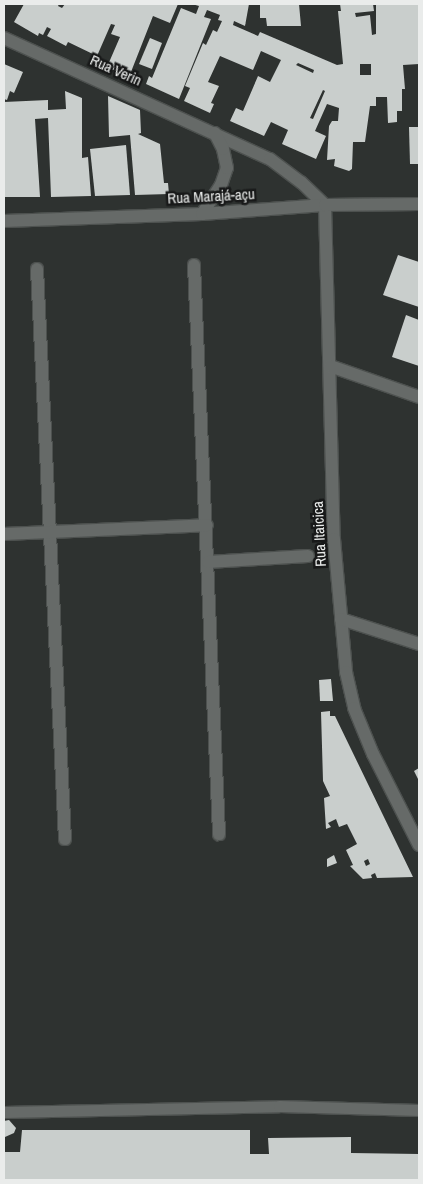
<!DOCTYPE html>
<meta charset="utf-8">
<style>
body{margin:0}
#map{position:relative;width:423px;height:1184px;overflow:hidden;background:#2e3230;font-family:"Archivo Narrow",sans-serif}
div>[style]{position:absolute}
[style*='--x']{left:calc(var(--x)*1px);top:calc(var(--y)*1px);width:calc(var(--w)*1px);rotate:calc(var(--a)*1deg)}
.building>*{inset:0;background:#c9cecc}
.roads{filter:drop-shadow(1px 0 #4d514f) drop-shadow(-1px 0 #4d514f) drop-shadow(0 1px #4d514f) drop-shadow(0 -1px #4d514f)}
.lane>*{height:11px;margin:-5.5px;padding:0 5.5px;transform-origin:5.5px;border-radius:5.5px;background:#666a68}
.street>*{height:12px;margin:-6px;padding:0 6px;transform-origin:6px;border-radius:6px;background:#666a68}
span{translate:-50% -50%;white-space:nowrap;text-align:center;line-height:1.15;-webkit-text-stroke:5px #181919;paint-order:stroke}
.street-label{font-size:15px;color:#eaeceb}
.frame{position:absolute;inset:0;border:5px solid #eaeceb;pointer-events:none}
</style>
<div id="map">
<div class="building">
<i style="clip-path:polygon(24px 4px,59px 4px,58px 6px,62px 8px,65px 4px,178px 4px,170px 23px,153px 16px,129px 77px,107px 67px,120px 37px,111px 34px,115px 25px,111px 24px,97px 56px,68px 42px,66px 46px,47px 36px,51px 29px,47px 27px,43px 35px,39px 33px,38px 36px,14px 22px)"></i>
<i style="clip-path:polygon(evenodd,192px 4px,249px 4px,245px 26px,234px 21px,233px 25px,258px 36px,260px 32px,337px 65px,343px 64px,338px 11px,341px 11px,340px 4px,373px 4px,374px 11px,355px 13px,356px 17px,370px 15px,372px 35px,376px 34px,376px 4px,419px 4px,419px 64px,403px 65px,405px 89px,402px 89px,402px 111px,397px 111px,397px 122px,388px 123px,387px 97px,376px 97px,376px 106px,370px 106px,365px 142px,353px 142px,352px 169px,349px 171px,334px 166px,335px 159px,327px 160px,329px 126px,332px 121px,338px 121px,339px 108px,327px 104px,315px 131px,326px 136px,316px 159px,282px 144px,288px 130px,271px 122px,264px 136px,230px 121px,236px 108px,243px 111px,258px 76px,270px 82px,281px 60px,261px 51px,253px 70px,220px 56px,208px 82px,219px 86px,211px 103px,214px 104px,210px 113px,184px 101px,190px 88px,185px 86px,203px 43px,206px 45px,213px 30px,217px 32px,222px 21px,218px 20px,220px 15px,207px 10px,204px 17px,211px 19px,179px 99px,146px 84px,149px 76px,152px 78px,181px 8px,196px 14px,199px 6px,192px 4px,298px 63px,314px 70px,313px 73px,296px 65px,298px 63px,192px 4px,360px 64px,371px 64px,371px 75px,360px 75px,360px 64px,192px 4px,323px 90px,325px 91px,313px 119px,310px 118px,323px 90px)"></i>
<i style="clip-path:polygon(260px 4px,299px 4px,301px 26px,267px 26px,266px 18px,260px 18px)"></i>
<i style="clip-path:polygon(150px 38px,162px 43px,152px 69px,139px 64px)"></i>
<i style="clip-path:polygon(4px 64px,23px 72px,14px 93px,10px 91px,7px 100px,4px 99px)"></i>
<i style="clip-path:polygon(65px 91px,82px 98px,82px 158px,88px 157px,91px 196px,51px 197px,48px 118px,35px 119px,40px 197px,4px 197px,4px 102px,48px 100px,48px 110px,66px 109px)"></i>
<i style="clip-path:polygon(108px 96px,140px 110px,141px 133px,138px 134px,160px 144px,164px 183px,168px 183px,169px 194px,135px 195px,130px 135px,109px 137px)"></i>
<i style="clip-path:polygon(409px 127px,419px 127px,419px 164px,410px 164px)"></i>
<i style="clip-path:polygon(126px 145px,130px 195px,95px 196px,90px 149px)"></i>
<i style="clip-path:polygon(398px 255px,419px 262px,419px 307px,383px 295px)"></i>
<i style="clip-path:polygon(406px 315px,419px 320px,419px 366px,392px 357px)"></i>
<i style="clip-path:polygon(331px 679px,333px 701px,320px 701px,319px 680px)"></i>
<i style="clip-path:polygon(evenodd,330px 711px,330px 716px,335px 716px,413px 877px,377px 878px,375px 873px,371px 875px,372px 878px,363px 879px,350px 866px,353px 865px,346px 850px,357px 844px,347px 824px,339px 827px,336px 819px,328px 823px,331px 827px,326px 829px,324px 798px,330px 796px,323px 781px,321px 712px,330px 711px,368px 859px,370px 864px,366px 866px,364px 861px,368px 859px)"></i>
<i style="clip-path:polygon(419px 768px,419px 781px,414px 771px)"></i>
<i style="clip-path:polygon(334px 855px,337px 863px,327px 867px,327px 859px)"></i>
<i style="clip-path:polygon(9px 1120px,16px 1128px,14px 1133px,5px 1137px,4px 1121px)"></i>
<i style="clip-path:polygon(22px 1130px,250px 1130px,250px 1154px,269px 1154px,268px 1138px,351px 1137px,351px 1153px,419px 1154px,419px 1180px,4px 1180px,4px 1152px,20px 1152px)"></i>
</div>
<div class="roads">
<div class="lane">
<i style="--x:4;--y:1112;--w:275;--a:-1.2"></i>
<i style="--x:279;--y:1106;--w:140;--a:1.6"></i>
</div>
<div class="street">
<i style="--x:4;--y:38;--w:292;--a:24.5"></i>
<i style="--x:270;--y:159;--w:39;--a:37"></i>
<i style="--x:301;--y:182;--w:33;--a:44"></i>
<i style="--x:325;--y:205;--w:334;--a:88.5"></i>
<i style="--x:334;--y:539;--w:134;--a:84.8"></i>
<i style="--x:346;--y:672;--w:37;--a:77"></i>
<i style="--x:354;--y:708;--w:50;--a:67.6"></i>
<i style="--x:373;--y:754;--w:102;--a:63.2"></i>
<i style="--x:202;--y:214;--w:35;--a:-57"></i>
<i style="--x:221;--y:185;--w:18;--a:-71"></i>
<i style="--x:227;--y:168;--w:19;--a:-102"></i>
<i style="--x:223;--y:149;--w:18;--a:-117"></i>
<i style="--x:4;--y:221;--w:198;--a:-2"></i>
<i style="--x:202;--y:214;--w:123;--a:-4.2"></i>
<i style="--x:325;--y:205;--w:94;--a:-0.6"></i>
<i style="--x:194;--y:265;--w:570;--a:87.48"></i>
<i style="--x:37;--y:269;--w:571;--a:87.19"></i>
<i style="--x:330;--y:366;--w:94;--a:19.2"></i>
<i style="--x:4;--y:534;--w:203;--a:-2.5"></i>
<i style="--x:208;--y:562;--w:100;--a:-3.4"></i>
<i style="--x:341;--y:619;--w:82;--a:17.8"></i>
</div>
</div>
<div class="street-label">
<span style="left:116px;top:70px;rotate:24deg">Rua Verin</span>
<span style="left:211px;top:196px;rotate:-3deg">Rua Marajá-açu</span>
<span style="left:319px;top:534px;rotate:-93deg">Rua Itaicica</span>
</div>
<div class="frame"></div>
</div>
